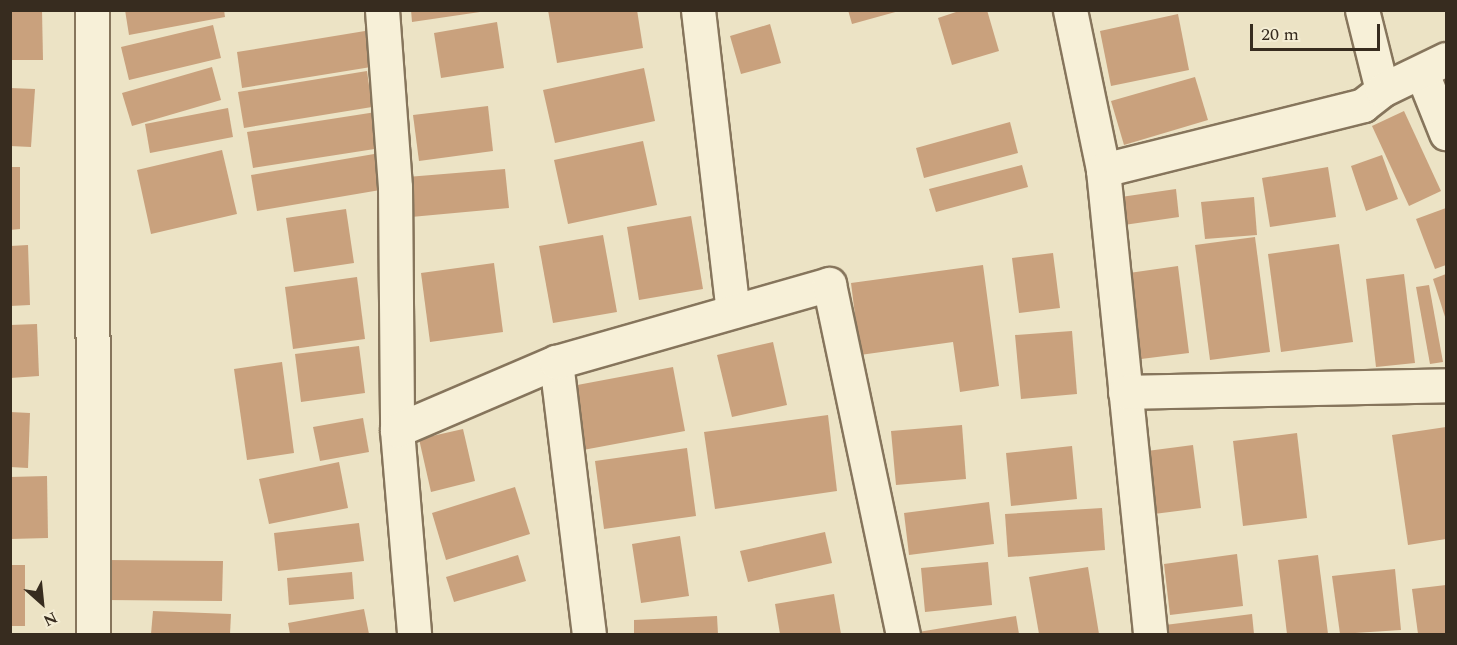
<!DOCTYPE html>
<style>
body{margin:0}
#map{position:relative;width:1457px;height:645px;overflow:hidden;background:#ece3c5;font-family:Spectral,serif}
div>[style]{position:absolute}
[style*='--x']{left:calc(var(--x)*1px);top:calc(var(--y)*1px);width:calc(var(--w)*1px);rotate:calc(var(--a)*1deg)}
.building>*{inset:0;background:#c9a17d}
.roads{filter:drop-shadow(2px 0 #86755c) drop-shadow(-2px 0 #86755c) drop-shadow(0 2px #86755c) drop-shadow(0 -2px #86755c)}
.street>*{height:33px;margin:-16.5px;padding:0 16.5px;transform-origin:16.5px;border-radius:16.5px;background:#f7f0d8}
span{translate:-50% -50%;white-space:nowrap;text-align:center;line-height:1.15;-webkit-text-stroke:4.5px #f4edd4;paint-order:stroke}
.frame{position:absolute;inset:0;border:12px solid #372c1f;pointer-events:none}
.north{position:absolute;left:12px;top:573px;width:60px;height:60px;-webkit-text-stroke:4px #f4edd4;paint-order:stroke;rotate:153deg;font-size:16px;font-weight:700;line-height:24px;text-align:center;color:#372c1f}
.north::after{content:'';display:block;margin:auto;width:21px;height:27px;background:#372c1f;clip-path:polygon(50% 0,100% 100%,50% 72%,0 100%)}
.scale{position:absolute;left:1250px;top:24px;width:130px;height:27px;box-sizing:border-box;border:3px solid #372c1f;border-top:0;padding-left:8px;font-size:18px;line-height:21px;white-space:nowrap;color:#372c1f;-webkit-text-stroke:4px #f4edd4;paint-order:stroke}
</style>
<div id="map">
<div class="building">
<i style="clip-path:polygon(10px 10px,42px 10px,43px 60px,10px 60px)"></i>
<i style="clip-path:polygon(125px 10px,224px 10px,225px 17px,129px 35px)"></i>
<i style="clip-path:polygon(411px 10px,480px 10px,480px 12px,412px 22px)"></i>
<i style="clip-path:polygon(548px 10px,637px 10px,643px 48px,557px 63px)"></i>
<i style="clip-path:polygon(848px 10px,899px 10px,899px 11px,852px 24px)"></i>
<i style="clip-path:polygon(962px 10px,987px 10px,999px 51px,952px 65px,938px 18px)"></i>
<i style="clip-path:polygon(1178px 14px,1189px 70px,1111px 86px,1100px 31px)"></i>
<i style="clip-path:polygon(497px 22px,504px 68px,441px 78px,434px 33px)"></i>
<i style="clip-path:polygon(770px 24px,781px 63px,741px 74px,730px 36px)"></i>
<i style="clip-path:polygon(213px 25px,221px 58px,129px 80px,121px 47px)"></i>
<i style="clip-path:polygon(365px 31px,371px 67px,242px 88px,237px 52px)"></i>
<i style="clip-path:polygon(212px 67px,221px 100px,132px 126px,122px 93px)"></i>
<i style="clip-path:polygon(644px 68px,655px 121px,555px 143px,543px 90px)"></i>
<i style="clip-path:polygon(367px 71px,372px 107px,244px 128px,238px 92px)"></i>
<i style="clip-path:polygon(1195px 77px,1208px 120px,1124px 145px,1111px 101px)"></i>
<i style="clip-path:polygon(10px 88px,35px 89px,31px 147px,10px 146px)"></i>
<i style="clip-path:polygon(488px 106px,493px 151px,419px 161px,413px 115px)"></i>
<i style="clip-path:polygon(228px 108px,233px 137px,150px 153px,145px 124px)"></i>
<i style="clip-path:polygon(1404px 111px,1441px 191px,1409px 206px,1372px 126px)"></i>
<i style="clip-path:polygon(376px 112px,381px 148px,253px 168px,247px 132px)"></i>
<i style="clip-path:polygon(1010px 122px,1018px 153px,924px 178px,916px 148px)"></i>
<i style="clip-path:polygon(643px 141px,657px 205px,568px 224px,554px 160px)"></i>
<i style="clip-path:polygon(222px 150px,237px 214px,151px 234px,137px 170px)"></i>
<i style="clip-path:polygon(380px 153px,386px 189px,257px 211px,251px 175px)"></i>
<i style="clip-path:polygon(1382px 155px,1398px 199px,1366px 211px,1351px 166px)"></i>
<i style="clip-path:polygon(1022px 165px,1028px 187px,936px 212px,929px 189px)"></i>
<i style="clip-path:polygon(10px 167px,20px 167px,20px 229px,10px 230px)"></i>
<i style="clip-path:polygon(1328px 167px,1336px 217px,1270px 227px,1262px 178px)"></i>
<i style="clip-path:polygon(505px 169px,509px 208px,411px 217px,407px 177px)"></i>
<i style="clip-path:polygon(1176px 189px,1179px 217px,1117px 226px,1114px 198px)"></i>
<i style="clip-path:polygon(1254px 197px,1257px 235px,1205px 239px,1201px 202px)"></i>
<i style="clip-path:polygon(1446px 208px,1446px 265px,1435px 269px,1416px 219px)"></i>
<i style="clip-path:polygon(346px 209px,354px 263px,294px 272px,286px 218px)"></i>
<i style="clip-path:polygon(691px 216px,703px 289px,639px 300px,627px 227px)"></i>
<i style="clip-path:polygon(603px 235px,617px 312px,553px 323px,539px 246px)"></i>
<i style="clip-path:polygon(1255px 237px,1270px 352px,1210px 360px,1195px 245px)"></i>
<i style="clip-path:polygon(1339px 244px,1353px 342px,1281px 352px,1268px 254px)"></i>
<i style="clip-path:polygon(28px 245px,30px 305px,10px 306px,10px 246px)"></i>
<i style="clip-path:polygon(1053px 253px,1060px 308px,1019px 313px,1012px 258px)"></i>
<i style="clip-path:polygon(494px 263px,503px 332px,430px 342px,421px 273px)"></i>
<i style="clip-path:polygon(983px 265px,999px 386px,960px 392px,953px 342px,860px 355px,851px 283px)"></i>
<i style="clip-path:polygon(1178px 266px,1189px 353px,1133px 360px,1122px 274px)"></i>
<i style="clip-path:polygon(1404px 274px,1415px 363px,1376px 367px,1366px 279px)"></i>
<i style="clip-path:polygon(1446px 274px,1446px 320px,1433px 279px)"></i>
<i style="clip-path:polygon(357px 277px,365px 339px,293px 349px,285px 287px)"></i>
<i style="clip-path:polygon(1429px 285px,1443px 362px,1430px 364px,1416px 287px)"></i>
<i style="clip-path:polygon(37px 324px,39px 376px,10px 378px,10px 325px)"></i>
<i style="clip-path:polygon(1072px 331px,1077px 394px,1021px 399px,1015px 335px)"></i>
<i style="clip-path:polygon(773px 342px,787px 405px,732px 417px,717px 355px)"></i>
<i style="clip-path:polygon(359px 346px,365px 393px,301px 402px,295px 354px)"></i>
<i style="clip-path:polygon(282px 362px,294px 453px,247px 460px,234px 369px)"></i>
<i style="clip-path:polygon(673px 367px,685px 431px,583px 450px,572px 386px)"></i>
<i style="clip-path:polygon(10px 412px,30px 413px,28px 468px,10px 467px)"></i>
<i style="clip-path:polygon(828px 415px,837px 491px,715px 509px,704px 432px)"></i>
<i style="clip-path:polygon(363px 418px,369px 452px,320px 461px,313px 427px)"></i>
<i style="clip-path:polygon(962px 425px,966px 479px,896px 485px,891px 431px)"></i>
<i style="clip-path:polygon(1446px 427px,1446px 539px,1408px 545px,1392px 435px)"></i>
<i style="clip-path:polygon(463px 429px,475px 481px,431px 492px,419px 439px)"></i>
<i style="clip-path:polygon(1297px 433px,1307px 518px,1243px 526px,1233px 441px)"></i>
<i style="clip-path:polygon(1193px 445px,1201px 508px,1154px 514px,1147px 451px)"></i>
<i style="clip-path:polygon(1072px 446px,1077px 499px,1011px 506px,1006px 453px)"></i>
<i style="clip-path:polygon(687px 448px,696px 516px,604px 529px,595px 461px)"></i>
<i style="clip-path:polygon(339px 462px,348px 508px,269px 524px,259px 479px)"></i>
<i style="clip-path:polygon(47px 476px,48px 538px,10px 539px,10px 477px)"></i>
<i style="clip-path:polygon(515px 487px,530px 534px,446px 560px,432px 513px)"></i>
<i style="clip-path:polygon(989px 502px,994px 544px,909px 555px,904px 513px)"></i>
<i style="clip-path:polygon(1102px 508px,1105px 550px,1008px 557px,1005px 514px)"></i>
<i style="clip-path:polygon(359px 523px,364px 561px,278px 571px,274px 533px)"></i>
<i style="clip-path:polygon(825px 532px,832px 563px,748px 582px,740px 551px)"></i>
<i style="clip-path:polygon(680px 536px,689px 596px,641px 603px,632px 544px)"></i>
<i style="clip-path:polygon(1237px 554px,1243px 606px,1170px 615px,1164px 564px)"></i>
<i style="clip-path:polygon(518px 555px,526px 581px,454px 602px,446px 577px)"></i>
<i style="clip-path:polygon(1318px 555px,1328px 634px,1287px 634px,1278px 560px)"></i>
<i style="clip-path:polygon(106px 560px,223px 561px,222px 601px,106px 600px)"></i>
<i style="clip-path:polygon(988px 562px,992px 605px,925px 612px,921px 568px)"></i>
<i style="clip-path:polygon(10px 565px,25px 565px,25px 626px,10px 626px)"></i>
<i style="clip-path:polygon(1088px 567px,1099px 634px,1039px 634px,1029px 577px)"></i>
<i style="clip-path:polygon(1395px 569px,1401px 630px,1340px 634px,1332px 576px)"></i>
<i style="clip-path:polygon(352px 572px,354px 599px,289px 605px,287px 578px)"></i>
<i style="clip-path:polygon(1446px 585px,1446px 634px,1418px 634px,1412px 589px)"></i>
<i style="clip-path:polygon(834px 594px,841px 634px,780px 634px,775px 604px)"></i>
<i style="clip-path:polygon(364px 609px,369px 634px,290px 634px,288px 623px)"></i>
<i style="clip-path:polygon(153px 611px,231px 614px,230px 634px,151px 634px)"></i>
<i style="clip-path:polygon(1252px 614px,1254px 634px,1166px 634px,1165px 625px)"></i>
<i style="clip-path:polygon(717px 616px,718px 634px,634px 634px,634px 620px)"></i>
<i style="clip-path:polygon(1016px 616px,1019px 634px,912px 634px,912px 633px)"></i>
</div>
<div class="roads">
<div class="street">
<i style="--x:92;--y:10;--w:624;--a:89.91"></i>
<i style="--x:382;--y:10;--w:177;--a:85.8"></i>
<i style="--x:395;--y:187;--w:243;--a:89.5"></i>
<i style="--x:397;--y:430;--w:205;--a:85.2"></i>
<i style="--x:698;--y:10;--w:303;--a:83.4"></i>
<i style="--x:1070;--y:10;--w:163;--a:78.3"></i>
<i style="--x:1103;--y:170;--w:466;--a:84.2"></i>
<i style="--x:1362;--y:10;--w:82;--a:76"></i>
<i style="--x:1422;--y:73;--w:65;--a:68.2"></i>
<i style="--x:1103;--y:170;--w:268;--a:-14"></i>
<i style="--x:1363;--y:105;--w:24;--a:-38"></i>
<i style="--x:1382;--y:90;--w:71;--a:-25.8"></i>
<i style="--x:556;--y:362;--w:274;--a:83.1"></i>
<i style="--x:1125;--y:392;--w:321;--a:-1.2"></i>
<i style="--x:397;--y:430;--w:173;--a:-23.2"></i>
<i style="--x:556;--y:362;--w:284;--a:-15.9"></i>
<i style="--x:829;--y:284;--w:358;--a:78.1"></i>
</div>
</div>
<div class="frame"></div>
<div class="north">N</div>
<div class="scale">20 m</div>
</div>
